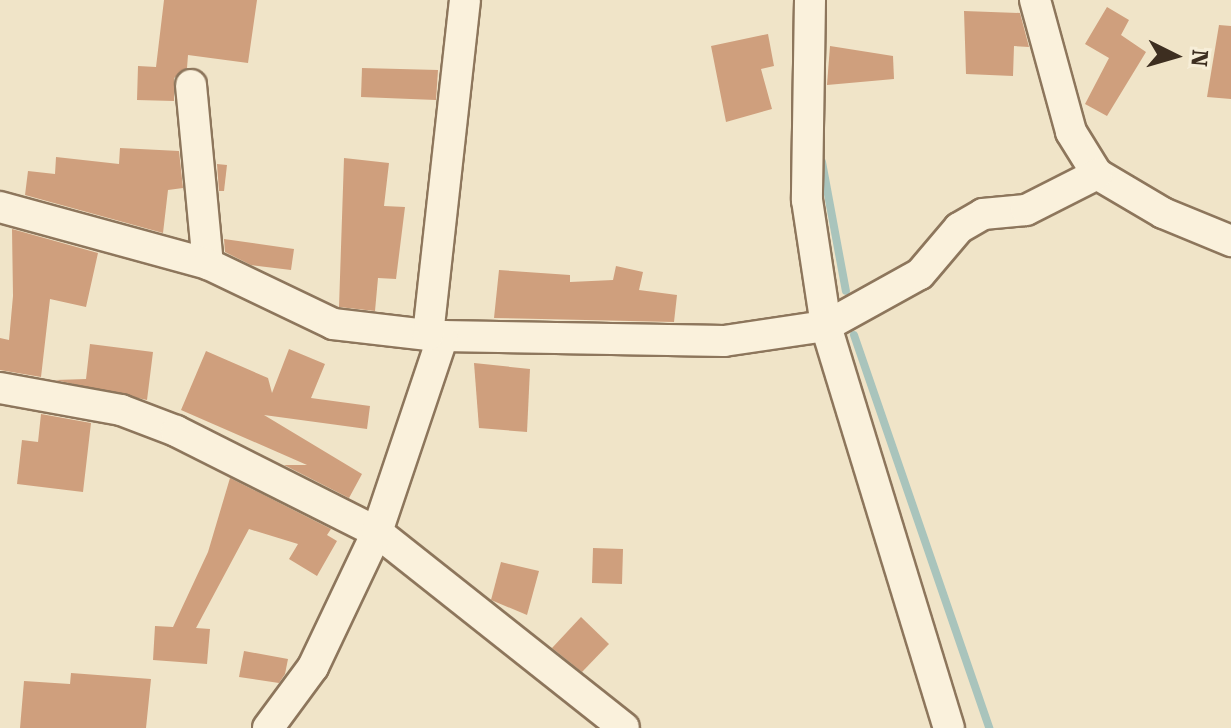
<!DOCTYPE html>
<style>
body{margin:0}
#map{position:relative;width:1231px;height:728px;overflow:hidden;background:#f0e4c8;font-family:"Roboto Serif",serif}
div>[style]{position:absolute}
[style*='--x']{left:calc(var(--x)*1px);top:calc(var(--y)*1px);width:calc(var(--w)*1px);rotate:calc(var(--a)*1deg)}
.stream>*{height:8px;margin:-4px;padding:0 4px;transform-origin:4px;border-radius:4px;background:#a9c4bc}
.building>*{inset:0;background:#cf9f7d}
.roads{filter:drop-shadow(2px 0 #8d765c) drop-shadow(-2px 0 #8d765c) drop-shadow(0 2px #8d765c) drop-shadow(0 -2px #8d765c)}
.minor>*{height:30px;margin:-15px;padding:0 15px;transform-origin:15px;border-radius:15px;background:#faf1dc}
span{translate:-50% -50%;white-space:nowrap;text-align:center;line-height:1.15;-webkit-text-stroke:8px #f7eed8;paint-order:stroke}
.north{position:absolute;left:1135px;top:16px;width:80px;height:80px;-webkit-text-stroke:6px #f7eed8;paint-order:stroke;rotate:95deg;font-size:22px;font-weight:700;line-height:32px;text-align:center;color:#3d2e20}
.north::after{content:'';display:block;margin:auto;width:28px;height:36px;background:#3d2e20;clip-path:polygon(50% 0,100% 100%,50% 72%,0 100%)}
</style>
<div id="map">
<div class="stream">
<i style="--x:822;--y:162;--w:131;--a:79.5"></i>
<i style="--x:854;--y:335;--w:416;--a:71"></i>
</div>
<div class="building">
<i style="clip-path:polygon(164px 0,257px 0,248px 63px,188px 55px,187px 68px,174px 78px,174px 101px,137px 100px,138px 66px,156px 67px)"></i>
<i style="clip-path:polygon(1107px 7px,1129px 20px,1121px 35px,1146px 52px,1107px 116px,1085px 104px,1109px 58px,1085px 44px)"></i>
<i style="clip-path:polygon(964px 11px,1020px 13px,1029px 47px,1014px 46px,1013px 76px,966px 74px)"></i>
<i style="clip-path:polygon(1219px 25px,1231px 26px,1231px 99px,1207px 97px)"></i>
<i style="clip-path:polygon(768px 34px,774px 66px,761px 69px,772px 109px,726px 122px,711px 46px)"></i>
<i style="clip-path:polygon(830px 46px,893px 56px,894px 79px,827px 85px)"></i>
<i style="clip-path:polygon(362px 68px,438px 70px,436px 100px,361px 97px)"></i>
<i style="clip-path:polygon(120px 148px,179px 151px,183px 188px,168px 190px,163px 233px,25px 195px,28px 171px,55px 174px,56px 157px,119px 164px)"></i>
<i style="clip-path:polygon(344px 158px,389px 163px,384px 206px,405px 207px,396px 279px,378px 278px,375px 311px,339px 307px)"></i>
<i style="clip-path:polygon(217px 164px,227px 165px,224px 191px,219px 191px)"></i>
<i style="clip-path:polygon(12px 229px,98px 253px,86px 307px,50px 299px,41px 377px,0 370px,0 338px,9px 340px,13px 296px)"></i>
<i style="clip-path:polygon(224px 239px,294px 249px,291px 270px,251px 265px,225px 252px)"></i>
<i style="clip-path:polygon(616px 266px,643px 272px,639px 290px,677px 295px,674px 322px,494px 318px,499px 270px,570px 275px,570px 282px,613px 280px)"></i>
<i style="clip-path:polygon(90px 344px,153px 352px,147px 400px,55px 380px,86px 379px)"></i>
<i style="clip-path:polygon(289px 349px,325px 364px,311px 398px,370px 406px,367px 429px,264px 415px,362px 474px,349px 498px,284px 465px,307px 465px,181px 410px,206px 351px,268px 378px,272px 393px)"></i>
<i style="clip-path:polygon(474px 363px,530px 369px,527px 432px,479px 428px)"></i>
<i style="clip-path:polygon(41px 414px,91px 423px,83px 492px,17px 484px,22px 440px,38px 442px)"></i>
<i style="clip-path:polygon(230px 478px,331px 529px,327px 535px,337px 541px,317px 576px,289px 559px,298px 544px,249px 529px,196px 628px,210px 629px,207px 664px,153px 660px,155px 626px,173px 627px,208px 552px)"></i>
<i style="clip-path:polygon(593px 548px,623px 549px,622px 584px,592px 583px)"></i>
<i style="clip-path:polygon(501px 562px,539px 571px,527px 615px,491px 600px)"></i>
<i style="clip-path:polygon(581px 617px,609px 644px,582px 672px,552px 648px)"></i>
<i style="clip-path:polygon(244px 651px,288px 659px,285px 674px,279px 683px,239px 677px)"></i>
<i style="clip-path:polygon(71px 673px,151px 679px,146px 728px,20px 728px,24px 681px,70px 684px)"></i>
</div>
<div class="roads">
<div class="minor">
<i style="--x:810;--y:0;--w:200;--a:90.9"></i>
<i style="--x:807;--y:200;--w:127;--a:81.4"></i>
<i style="--x:826;--y:326;--w:420;--a:73"></i>
<i style="--x:1035;--y:0;--w:137;--a:74.7"></i>
<i style="--x:1071;--y:132;--w:49;--a:58.2"></i>
<i style="--x:1097;--y:174;--w:77;--a:30.6"></i>
<i style="--x:1163;--y:213;--w:74;--a:22.4"></i>
<i style="--x:191;--y:85;--w:180;--a:84.6"></i>
<i style="--x:0;--y:207;--w:216;--a:15.3"></i>
<i style="--x:208;--y:264;--w:139;--a:25.6"></i>
<i style="--x:333;--y:324;--w:96;--a:6.6"></i>
<i style="--x:443;--y:336;--w:281;--a:1"></i>
<i style="--x:724;--y:341;--w:103;--a:-8.4"></i>
<i style="--x:826;--y:326;--w:107;--a:-29"></i>
<i style="--x:920;--y:274;--w:60;--a:-49.7"></i>
<i style="--x:959;--y:228;--w:28;--a:-30"></i>
<i style="--x:983;--y:214;--w:43;--a:-5.3"></i>
<i style="--x:1026;--y:210;--w:80;--a:-26.9"></i>
<i style="--x:0;--y:388;--w:123;--a:10.3"></i>
<i style="--x:121;--y:410;--w:59;--a:20.9"></i>
<i style="--x:176;--y:431;--w:225;--a:26.7"></i>
<i style="--x:377;--y:532;--w:315;--a:38.4"></i>
<i style="--x:268;--y:728;--w:76;--a:-53.6"></i>
<i style="--x:313;--y:667;--w:149;--a:-64.6"></i>
<i style="--x:377;--y:532;--w:207;--a:-71.4"></i>
<i style="--x:443;--y:336;--w:15;--a:-176"></i>
<i style="--x:428;--y:335;--w:337;--a:-83.7"></i>
</div>
</div>
<div class="north">N</div>
</div>
